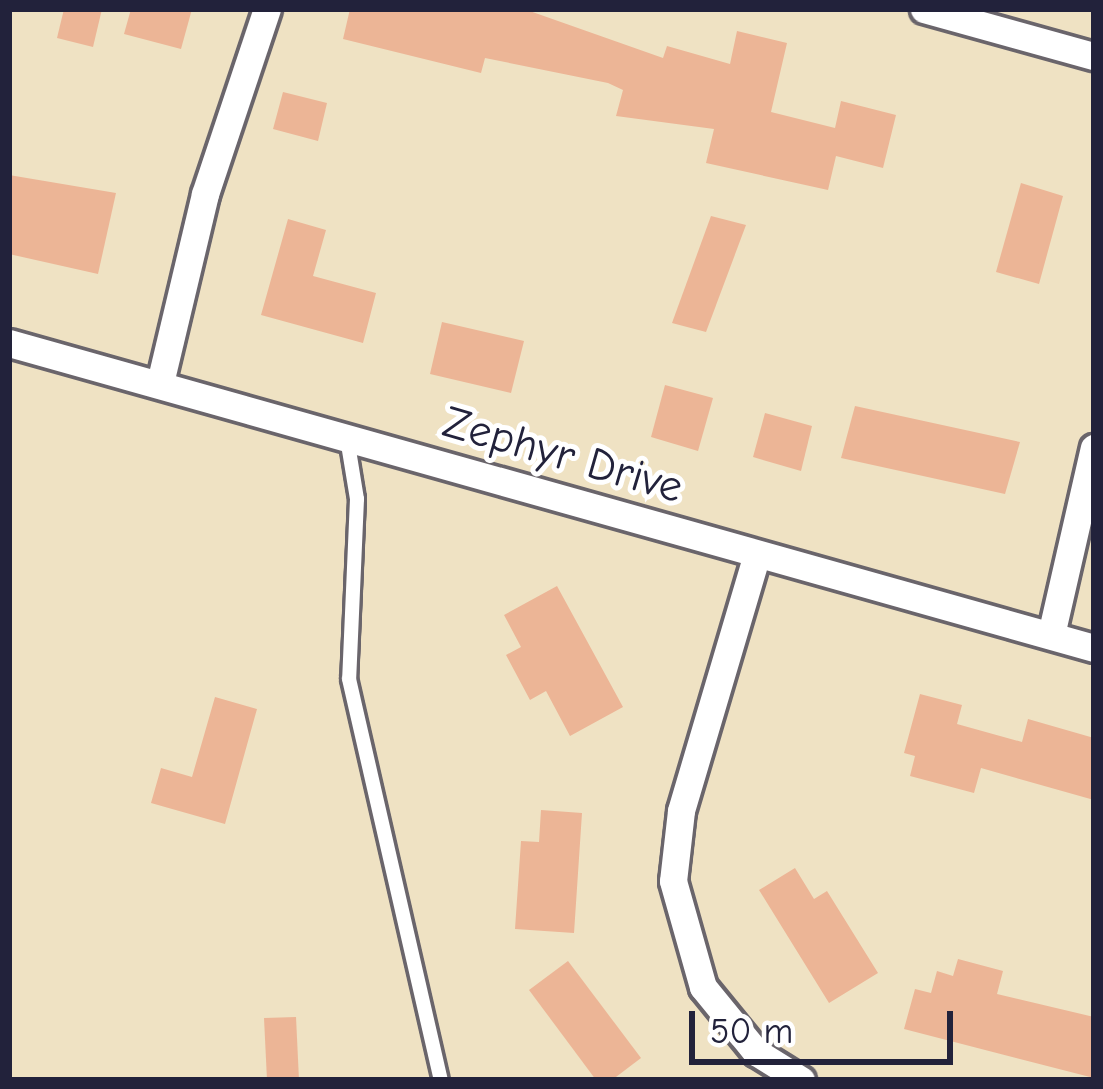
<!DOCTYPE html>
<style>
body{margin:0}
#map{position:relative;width:1103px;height:1089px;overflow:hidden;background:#efe2c3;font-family:"Comic Neue",sans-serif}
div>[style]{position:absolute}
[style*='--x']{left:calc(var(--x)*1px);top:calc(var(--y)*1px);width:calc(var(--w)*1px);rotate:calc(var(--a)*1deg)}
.building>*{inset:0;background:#ecb596}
.roads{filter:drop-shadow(3px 0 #6a656b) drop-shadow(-3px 0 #6a656b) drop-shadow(0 3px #6a656b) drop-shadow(0 -3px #6a656b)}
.lane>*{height:14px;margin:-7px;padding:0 7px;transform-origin:7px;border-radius:7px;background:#fff}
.street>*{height:27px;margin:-13.5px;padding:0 13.5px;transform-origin:13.5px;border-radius:13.5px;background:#fff}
span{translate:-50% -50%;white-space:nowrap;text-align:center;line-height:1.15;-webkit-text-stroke:10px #fff;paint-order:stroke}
.street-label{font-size:45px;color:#22223b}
.frame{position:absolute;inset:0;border:12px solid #22223b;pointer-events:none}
.scale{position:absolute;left:689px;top:1011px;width:264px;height:54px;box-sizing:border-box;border:6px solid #22223b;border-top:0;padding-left:15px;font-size:36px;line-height:42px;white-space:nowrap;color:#22223b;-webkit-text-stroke:9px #fff;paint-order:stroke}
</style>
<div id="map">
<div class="building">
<i style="clip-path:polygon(64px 9px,102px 9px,93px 47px,57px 38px)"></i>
<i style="clip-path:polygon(131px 9px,192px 9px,181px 49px,124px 34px)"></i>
<i style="clip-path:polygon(350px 9px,524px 9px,663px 58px,667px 46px,730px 64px,737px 31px,787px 43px,771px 112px,835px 128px,841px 101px,896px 115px,883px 168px,836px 156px,828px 190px,706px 163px,714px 129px,616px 116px,623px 90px,608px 83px,485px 58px,481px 73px,343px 39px)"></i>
<i style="clip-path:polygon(283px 92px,327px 103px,318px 141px,273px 129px)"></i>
<i style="clip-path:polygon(9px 175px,116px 193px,98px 274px,9px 254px)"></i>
<i style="clip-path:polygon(1021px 183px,1063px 196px,1039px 284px,996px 272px)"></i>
<i style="clip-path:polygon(711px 216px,746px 225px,706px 332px,672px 323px)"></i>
<i style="clip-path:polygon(288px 219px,326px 230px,313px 276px,376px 293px,363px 343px,261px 315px)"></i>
<i style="clip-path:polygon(442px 322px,524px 341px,511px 393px,430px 374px)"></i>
<i style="clip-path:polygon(665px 385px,713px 398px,698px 451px,651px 437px)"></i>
<i style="clip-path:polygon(855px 406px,1020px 442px,1005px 494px,841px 458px)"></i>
<i style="clip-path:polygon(765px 413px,812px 426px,801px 471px,753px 457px)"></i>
<i style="clip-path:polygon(557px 586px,623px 707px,570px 736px,546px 691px,530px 700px,506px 655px,521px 647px,504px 615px)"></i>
<i style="clip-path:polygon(920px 694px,962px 705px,957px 724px,1022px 742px,1028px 719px,1094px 738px,1094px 800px,981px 768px,974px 793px,910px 776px,915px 756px,904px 753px)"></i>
<i style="clip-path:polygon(215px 697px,257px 709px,225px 824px,151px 803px,161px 768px,192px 777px)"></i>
<i style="clip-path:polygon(541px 810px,582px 813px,574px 933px,515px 929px,521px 841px,539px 842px)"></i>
<i style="clip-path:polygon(795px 868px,814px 899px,827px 891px,878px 973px,829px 1003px,759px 890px)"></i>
<i style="clip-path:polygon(958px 959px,1003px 971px,997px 994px,1094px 1017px,1094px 1078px,904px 1029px,915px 989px,931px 993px,937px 971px,953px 976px)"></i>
<i style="clip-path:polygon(568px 961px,641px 1058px,612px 1080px,596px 1080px,529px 990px)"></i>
<i style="clip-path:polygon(296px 1017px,299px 1080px,267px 1080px,264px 1018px)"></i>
</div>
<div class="roads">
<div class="lane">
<i style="--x:347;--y:438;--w:62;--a:80.7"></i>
<i style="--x:357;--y:499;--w:180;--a:92.5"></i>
<i style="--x:349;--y:679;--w:411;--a:77.1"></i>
</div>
<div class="street">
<i style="--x:924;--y:9;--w:176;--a:15.5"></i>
<i style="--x:9;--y:343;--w:1127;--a:15.7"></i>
<i style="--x:160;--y:383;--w:194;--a:-76.6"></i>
<i style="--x:205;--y:194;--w:195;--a:-71.5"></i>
<i style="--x:757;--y:554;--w:268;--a:106.5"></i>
<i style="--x:681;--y:811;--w:70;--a:96.5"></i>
<i style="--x:673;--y:881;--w:110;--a:74.2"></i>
<i style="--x:703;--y:987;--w:84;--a:50.8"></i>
<i style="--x:756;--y:1052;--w:53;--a:31.9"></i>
<i style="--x:1051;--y:635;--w:192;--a:-77.1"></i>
</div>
</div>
<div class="street-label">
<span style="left:563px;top:455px;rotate:16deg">Zephyr Drive</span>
</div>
<div class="frame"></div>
<div class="scale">50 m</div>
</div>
